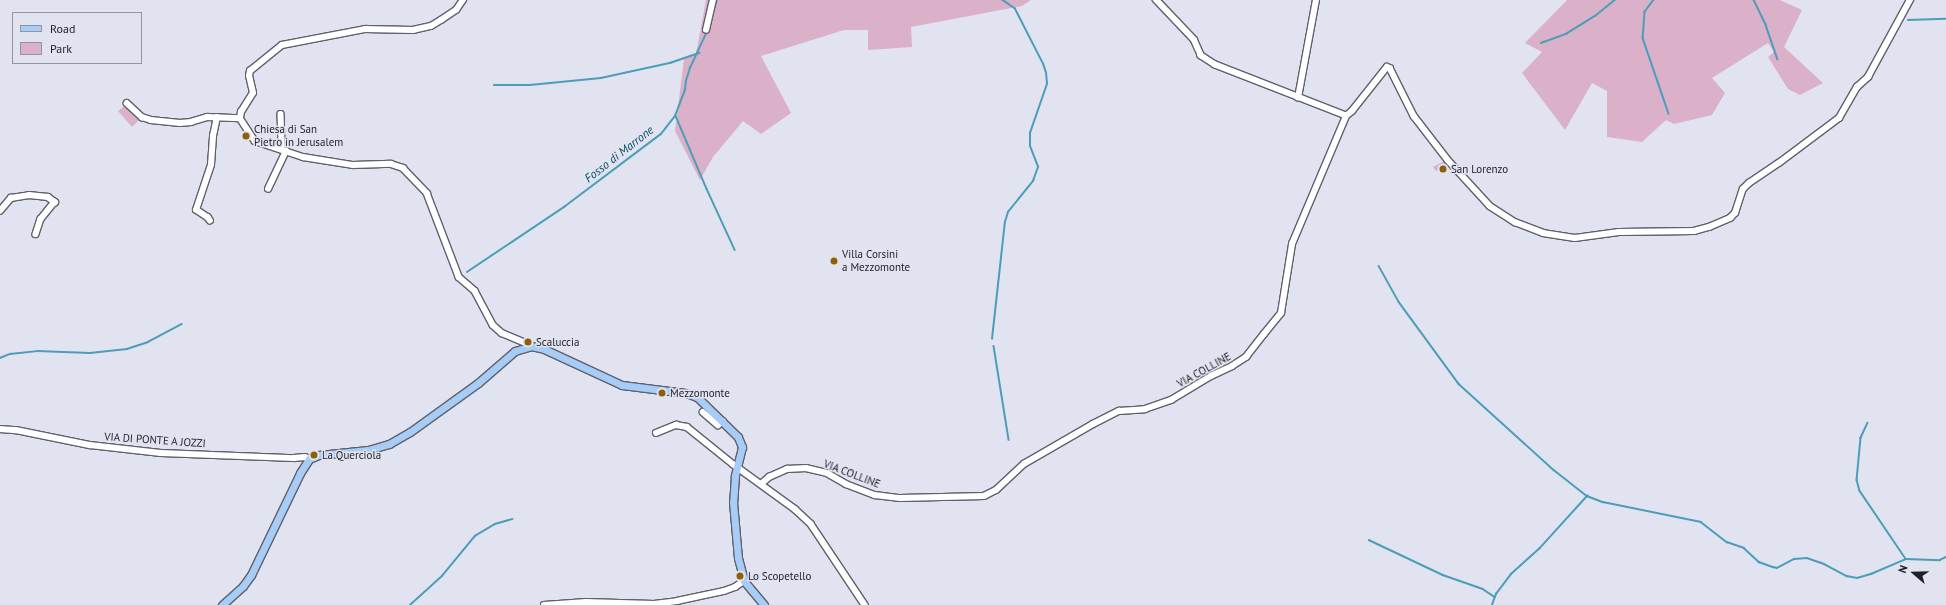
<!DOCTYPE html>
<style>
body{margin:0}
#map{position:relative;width:1946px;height:605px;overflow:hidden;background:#e2e3f1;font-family:"PT Sans",sans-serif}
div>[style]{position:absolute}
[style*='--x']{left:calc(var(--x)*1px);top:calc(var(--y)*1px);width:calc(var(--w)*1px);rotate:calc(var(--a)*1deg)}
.green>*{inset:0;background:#dbb1c9}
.stream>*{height:1.5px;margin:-0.75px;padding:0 0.75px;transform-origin:0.75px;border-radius:0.75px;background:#4b9db8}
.roads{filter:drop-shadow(1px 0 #5f606c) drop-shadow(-1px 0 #5f606c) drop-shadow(0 1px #5f606c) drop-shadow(0 -1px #5f606c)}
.minor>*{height:5.5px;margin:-2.75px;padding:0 2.75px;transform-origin:2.75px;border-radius:2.75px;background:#fff}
.major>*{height:7px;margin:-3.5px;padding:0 3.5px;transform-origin:3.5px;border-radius:3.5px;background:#a7ccf6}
.dots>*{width:11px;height:11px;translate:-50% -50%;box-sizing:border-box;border:2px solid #e2e3f1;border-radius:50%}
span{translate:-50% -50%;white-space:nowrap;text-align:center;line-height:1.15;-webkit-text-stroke:3px #e2e3f1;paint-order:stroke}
.poi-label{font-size:11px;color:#1f1f24}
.left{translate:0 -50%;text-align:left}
.street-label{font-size:11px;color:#1f1f24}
.water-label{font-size:12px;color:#064f63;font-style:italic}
.legend{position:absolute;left:12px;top:12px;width:130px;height:52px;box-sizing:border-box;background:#e2e3f1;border:1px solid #94959f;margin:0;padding:5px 7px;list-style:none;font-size:12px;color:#1f1f24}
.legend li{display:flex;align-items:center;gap:8px;height:20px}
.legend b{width:20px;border:1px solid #94959f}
.north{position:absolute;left:1894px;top:553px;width:40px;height:40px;-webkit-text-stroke:3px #e2e3f1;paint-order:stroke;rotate:290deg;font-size:11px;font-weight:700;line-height:16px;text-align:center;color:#1f1f24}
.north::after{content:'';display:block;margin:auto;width:14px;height:18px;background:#1f1f24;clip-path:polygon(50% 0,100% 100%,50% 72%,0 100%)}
</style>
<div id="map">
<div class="green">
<i style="clip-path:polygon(706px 0,1031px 0,1022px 6px,911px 27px,912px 47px,868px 50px,868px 30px,844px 30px,761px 56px,791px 113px,761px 134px,743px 121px,713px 157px,700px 180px,675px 131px,684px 59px,696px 54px)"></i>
<i style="clip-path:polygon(1567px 0,1780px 0,1802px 10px,1784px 47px,1823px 83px,1800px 95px,1788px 89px,1768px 57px,1774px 52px,1768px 43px,1712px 78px,1725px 93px,1712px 115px,1674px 124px,1666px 120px,1642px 142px,1607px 137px,1607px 91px,1592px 83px,1565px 130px,1522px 73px,1542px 52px,1525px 43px)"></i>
<i style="clip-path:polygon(127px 104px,140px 119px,132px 127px,118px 111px)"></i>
<i style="clip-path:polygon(1446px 160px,1448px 164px,1436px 171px,1433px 167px)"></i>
</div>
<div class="stream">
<i style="--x:1654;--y:0;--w:15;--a:127"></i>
<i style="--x:1645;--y:12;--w:26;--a:94"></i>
<i style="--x:1643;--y:38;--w:80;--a:71.1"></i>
<i style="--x:1754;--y:0;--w:28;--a:64"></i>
<i style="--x:1766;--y:25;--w:36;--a:71"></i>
<i style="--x:712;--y:15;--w:16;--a:-72"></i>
<i style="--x:1908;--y:20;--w:38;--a:-2"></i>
<i style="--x:1541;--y:43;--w:27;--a:-20"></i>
<i style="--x:1566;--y:34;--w:34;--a:-32"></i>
<i style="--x:1595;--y:16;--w:26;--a:-39"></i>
<i style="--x:494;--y:85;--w:36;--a:0"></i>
<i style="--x:530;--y:85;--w:71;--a:-5.6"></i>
<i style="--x:601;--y:78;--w:71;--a:-12.3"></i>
<i style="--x:670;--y:63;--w:31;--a:-19"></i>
<i style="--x:676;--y:116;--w:79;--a:67"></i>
<i style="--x:707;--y:189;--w:67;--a:65.3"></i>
<i style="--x:1379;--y:266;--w:41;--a:60.9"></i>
<i style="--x:1399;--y:302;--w:102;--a:53.8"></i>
<i style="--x:1459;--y:384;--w:128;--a:42.2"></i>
<i style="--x:1554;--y:470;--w:42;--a:38.2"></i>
<i style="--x:1587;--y:496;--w:17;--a:21"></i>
<i style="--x:1603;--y:502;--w:100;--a:11.5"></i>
<i style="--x:1701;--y:522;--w:33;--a:38"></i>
<i style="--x:1727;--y:542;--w:18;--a:19"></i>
<i style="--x:1744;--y:548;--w:21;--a:43"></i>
<i style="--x:1759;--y:562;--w:15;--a:20"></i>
<i style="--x:1773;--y:567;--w:4;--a:14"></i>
<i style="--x:1777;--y:568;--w:19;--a:-28"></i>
<i style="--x:1794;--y:559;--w:13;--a:-4"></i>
<i style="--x:1807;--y:558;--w:18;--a:19"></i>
<i style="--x:1824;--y:564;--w:26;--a:28"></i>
<i style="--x:1847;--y:576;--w:10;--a:11"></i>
<i style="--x:1857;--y:578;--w:15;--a:-16"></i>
<i style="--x:1871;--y:574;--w:38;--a:-23"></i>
<i style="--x:1906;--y:559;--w:34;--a:2"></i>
<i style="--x:1940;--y:560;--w:7;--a:-27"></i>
<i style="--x:467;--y:272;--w:117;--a:-33.8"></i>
<i style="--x:564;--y:207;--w:121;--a:-37"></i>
<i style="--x:661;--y:134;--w:23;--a:-52"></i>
<i style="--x:675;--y:116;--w:28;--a:-69"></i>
<i style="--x:685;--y:90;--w:9;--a:-84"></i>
<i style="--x:686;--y:81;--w:14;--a:-73"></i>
<i style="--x:690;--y:68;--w:40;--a:-65"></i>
<i style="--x:992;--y:339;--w:118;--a:-83.7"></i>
<i style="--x:1005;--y:222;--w:10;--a:-73"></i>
<i style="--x:1008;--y:212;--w:40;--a:-51"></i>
<i style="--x:1033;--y:181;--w:15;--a:-70"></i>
<i style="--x:1038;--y:167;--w:22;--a:-111"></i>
<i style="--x:1030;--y:146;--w:13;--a:-90"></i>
<i style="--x:1030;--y:133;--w:52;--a:-70.9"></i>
<i style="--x:1047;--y:84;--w:11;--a:-95"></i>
<i style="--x:1046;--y:73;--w:9;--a:-108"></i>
<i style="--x:1043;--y:64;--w:62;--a:-117"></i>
<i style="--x:1015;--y:9;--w:16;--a:-145"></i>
<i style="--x:994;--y:346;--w:95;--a:80.9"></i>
<i style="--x:0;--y:358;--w:11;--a:-22"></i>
<i style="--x:10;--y:354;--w:27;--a:-6"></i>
<i style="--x:37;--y:351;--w:53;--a:2.2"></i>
<i style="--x:90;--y:353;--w:37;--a:-6"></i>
<i style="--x:127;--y:349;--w:22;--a:-18"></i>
<i style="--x:148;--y:342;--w:38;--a:-28"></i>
<i style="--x:1868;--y:423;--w:17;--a:115"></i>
<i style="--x:1861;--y:438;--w:42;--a:95.4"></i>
<i style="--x:1857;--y:480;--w:11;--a:75"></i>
<i style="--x:1860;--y:491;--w:82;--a:55.9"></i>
<i style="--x:1369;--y:540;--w:82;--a:25.3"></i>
<i style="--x:1443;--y:575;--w:42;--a:19.3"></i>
<i style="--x:1483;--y:589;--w:14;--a:34"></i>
<i style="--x:410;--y:605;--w:43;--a:-42.2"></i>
<i style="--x:442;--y:576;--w:52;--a:-50.5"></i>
<i style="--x:475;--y:536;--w:23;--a:-31"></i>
<i style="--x:495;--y:524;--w:18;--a:-16"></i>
<i style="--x:1492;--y:605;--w:12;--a:-70"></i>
<i style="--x:1496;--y:594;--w:25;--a:-53"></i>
<i style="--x:1511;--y:574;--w:38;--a:-42"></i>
<i style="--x:1539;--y:549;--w:72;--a:-47.8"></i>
</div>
<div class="roads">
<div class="minor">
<i style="--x:706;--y:30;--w:31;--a:-77"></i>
<i style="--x:1298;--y:98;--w:100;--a:-79.6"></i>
<i style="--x:127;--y:103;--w:21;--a:43"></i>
<i style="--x:142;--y:117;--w:9;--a:18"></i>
<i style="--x:151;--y:120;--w:29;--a:6"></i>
<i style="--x:180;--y:123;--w:11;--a:-5"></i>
<i style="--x:191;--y:122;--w:17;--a:-17"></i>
<i style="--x:207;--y:117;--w:33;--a:2"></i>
<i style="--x:281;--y:114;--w:35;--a:88"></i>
<i style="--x:1346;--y:116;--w:8;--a:-40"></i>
<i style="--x:1352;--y:111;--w:56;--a:-51.5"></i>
<i style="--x:1387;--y:67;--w:3;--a:18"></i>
<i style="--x:1390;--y:68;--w:54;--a:63.4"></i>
<i style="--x:1414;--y:116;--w:56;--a:52.3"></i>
<i style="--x:1448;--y:160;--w:62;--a:47.6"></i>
<i style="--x:1490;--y:206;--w:30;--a:33"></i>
<i style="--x:1515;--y:222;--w:30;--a:21"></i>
<i style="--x:1543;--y:233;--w:32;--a:9"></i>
<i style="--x:1575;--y:238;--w:44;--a:-7.8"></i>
<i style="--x:1619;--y:232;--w:75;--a:-0.8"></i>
<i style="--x:1694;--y:231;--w:16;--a:-15"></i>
<i style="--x:1709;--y:227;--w:23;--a:-23"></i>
<i style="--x:1730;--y:218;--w:7;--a:-45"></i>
<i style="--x:1735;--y:213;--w:25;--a:-72"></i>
<i style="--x:1743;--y:189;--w:8;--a:-45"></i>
<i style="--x:1749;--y:183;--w:36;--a:-34"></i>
<i style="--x:1779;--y:163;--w:75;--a:-36.9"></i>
<i style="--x:1839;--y:118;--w:36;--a:-60"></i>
<i style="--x:1857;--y:87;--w:15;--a:-42"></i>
<i style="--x:1868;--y:77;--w:88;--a:-61.4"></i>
<i style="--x:240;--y:118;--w:27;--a:57"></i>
<i style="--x:255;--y:141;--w:51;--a:18.4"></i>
<i style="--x:303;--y:157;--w:51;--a:9.1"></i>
<i style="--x:353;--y:165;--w:38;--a:-2"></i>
<i style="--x:391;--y:164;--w:13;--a:18"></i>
<i style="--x:403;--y:168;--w:35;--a:46"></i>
<i style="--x:427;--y:193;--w:90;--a:69.1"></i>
<i style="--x:459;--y:277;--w:21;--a:41"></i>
<i style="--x:475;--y:291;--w:38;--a:62"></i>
<i style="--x:493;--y:325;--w:12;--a:42"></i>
<i style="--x:502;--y:333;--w:26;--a:23"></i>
<i style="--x:526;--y:343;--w:4;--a:56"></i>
<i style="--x:240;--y:118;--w:6;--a:-81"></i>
<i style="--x:241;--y:112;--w:22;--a:-58"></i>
<i style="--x:253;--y:93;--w:17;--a:-103"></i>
<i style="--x:249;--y:76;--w:5;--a:-79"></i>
<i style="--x:250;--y:71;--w:41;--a:-39.1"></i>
<i style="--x:282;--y:45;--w:85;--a:-10.9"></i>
<i style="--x:365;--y:29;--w:48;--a:1.2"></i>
<i style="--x:413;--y:30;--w:18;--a:-13"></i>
<i style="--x:431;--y:26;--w:12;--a:-31"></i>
<i style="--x:441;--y:20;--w:18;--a:-34"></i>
<i style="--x:456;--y:10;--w:12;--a:-55"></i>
<i style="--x:268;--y:189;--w:42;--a:-64.7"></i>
<i style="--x:0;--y:211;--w:17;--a:-50"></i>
<i style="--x:11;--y:198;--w:18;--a:-9"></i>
<i style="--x:29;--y:195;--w:19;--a:6"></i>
<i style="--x:48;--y:197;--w:9;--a:36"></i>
<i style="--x:55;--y:202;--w:22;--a:129"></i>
<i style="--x:41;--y:219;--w:16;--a:108"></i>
<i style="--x:210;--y:221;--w:4;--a:-124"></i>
<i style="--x:208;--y:218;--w:14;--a:-146"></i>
<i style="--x:196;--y:210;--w:47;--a:-71.6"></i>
<i style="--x:211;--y:165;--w:29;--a:-86"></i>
<i style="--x:213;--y:136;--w:19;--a:-78"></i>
<i style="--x:703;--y:412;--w:20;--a:41"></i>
<i style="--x:718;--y:425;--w:6;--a:-39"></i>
<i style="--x:0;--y:429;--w:16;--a:4"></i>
<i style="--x:16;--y:430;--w:76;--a:11.5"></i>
<i style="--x:90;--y:445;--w:71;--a:6.4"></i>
<i style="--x:161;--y:453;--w:133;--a:2.2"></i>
<i style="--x:294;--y:458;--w:11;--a:-5"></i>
<i style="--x:305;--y:457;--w:4;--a:27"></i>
<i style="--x:656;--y:433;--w:22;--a:-22"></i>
<i style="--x:676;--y:425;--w:11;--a:10"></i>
<i style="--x:687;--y:427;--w:59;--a:38.8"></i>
<i style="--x:733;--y:464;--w:77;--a:36"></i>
<i style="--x:795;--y:509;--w:22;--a:43"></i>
<i style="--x:811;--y:524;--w:97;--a:56.3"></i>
<i style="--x:761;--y:484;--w:11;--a:-41"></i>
<i style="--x:769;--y:477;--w:20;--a:-24"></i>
<i style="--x:787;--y:469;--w:19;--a:-3"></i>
<i style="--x:806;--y:468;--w:22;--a:13"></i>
<i style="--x:827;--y:473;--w:22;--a:30"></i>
<i style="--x:846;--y:484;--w:31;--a:21"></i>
<i style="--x:875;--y:495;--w:25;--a:7"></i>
<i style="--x:900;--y:498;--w:84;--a:-1.4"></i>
<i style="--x:984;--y:496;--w:13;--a:-27"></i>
<i style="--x:996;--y:490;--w:38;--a:-43"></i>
<i style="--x:1024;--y:464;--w:80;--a:-30.1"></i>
<i style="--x:1093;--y:424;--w:29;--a:-27"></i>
<i style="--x:1119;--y:411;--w:26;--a:-4"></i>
<i style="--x:1145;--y:409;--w:28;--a:-19"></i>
<i style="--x:1171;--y:400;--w:47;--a:-31"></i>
<i style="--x:1211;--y:376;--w:23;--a:-25"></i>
<i style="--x:1232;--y:366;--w:17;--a:-33"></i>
<i style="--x:1246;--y:357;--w:29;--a:-52"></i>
<i style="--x:1264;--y:334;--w:27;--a:-51"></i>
<i style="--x:1281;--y:313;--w:70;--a:-80.9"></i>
<i style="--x:1292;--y:244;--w:139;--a:-67.1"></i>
<i style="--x:1346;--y:116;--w:141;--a:-158.7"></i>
<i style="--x:1215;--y:65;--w:17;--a:-147"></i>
<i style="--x:1201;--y:56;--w:17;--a:-114"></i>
<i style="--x:1194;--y:40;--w:55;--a:-133.5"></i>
<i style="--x:544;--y:605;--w:42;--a:-4.1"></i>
<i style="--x:586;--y:602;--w:68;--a:1.7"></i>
<i style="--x:654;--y:604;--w:23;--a:-7"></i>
<i style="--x:677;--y:601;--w:48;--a:-12"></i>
<i style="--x:724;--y:591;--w:12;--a:-20"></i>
<i style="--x:735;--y:587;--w:11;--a:-34"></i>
</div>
<div class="major">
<i style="--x:222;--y:605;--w:28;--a:-42"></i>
<i style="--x:243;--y:586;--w:14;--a:-54"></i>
<i style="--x:251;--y:575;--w:113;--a:-64.3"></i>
<i style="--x:300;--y:473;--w:17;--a:-57"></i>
<i style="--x:309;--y:459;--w:11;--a:-22"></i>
<i style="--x:319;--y:455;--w:49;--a:-5.8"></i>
<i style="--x:368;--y:450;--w:22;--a:-16"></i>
<i style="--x:389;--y:444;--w:24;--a:-30"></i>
<i style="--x:410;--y:432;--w:84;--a:-35.8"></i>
<i style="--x:478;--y:383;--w:49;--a:-40.9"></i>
<i style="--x:515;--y:351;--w:17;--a:-17"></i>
<i style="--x:531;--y:346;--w:13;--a:13"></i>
<i style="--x:544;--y:349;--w:86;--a:24.8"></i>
<i style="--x:622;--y:385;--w:64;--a:7.1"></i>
<i style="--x:686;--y:393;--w:12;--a:20"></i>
<i style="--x:697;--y:397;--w:57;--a:44.3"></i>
<i style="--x:738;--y:437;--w:11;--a:68"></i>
<i style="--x:742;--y:447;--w:30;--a:104"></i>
<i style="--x:735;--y:476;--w:26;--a:94"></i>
<i style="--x:733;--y:502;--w:56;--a:84.9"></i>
<i style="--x:738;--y:558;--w:24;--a:75"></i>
<i style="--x:744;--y:581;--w:31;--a:50"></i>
</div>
</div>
<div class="dots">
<i style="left:246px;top:136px;background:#8e5e09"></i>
<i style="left:1443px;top:169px;background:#8e5e09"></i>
<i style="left:834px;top:261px;background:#8e5e09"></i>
<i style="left:528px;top:342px;background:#8e5e09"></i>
<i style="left:662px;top:393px;background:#8e5e09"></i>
<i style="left:314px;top:455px;background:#8e5e09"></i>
<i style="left:740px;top:576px;background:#8e5e09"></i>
</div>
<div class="poi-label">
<span class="left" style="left:254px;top:136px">Chiesa di San<br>Pietro in Jerusalem</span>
<span class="left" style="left:1451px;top:169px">San Lorenzo</span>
<span class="left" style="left:842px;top:261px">Villa Corsini<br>a Mezzomonte</span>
<span class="left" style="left:536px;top:342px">Scaluccia</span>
<span class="left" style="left:670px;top:393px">Mezzomonte</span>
<span class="left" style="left:322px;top:455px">La Querciola</span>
<span class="left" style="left:748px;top:576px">Lo Scopetello</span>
</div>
<div class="street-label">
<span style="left:1204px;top:370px;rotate:-29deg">VIA COLLINE</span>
<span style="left:155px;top:440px;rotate:4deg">VIA DI PONTE A JOZZI</span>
<span style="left:852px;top:474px;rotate:21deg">VIA COLLINE</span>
</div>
<div class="water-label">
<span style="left:619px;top:154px;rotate:-38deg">Fosso di Marrone</span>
</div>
<ul class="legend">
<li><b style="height:5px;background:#a7ccf6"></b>Road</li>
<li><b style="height:11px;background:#dbb1c9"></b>Park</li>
</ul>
<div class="north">N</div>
</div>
